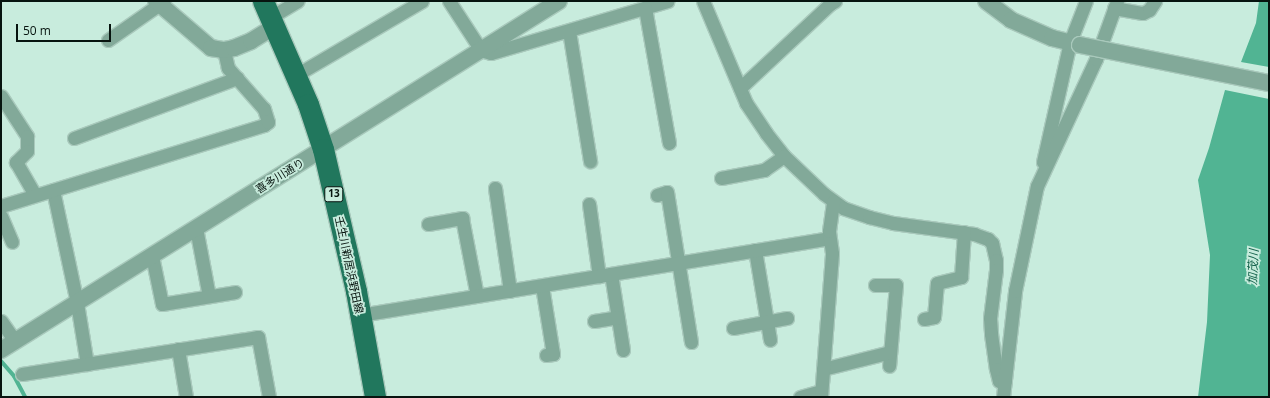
<!DOCTYPE html>
<meta charset="utf-8">
<style>
body{margin:0}
#map{position:relative;width:1270px;height:398px;overflow:hidden;background:#c8ecdd;font-family:"Open Sans","Noto Sans JP",sans-serif}
div>[style]{position:absolute}
[style*='--x']{left:calc(var(--x)*1px);top:calc(var(--y)*1px);width:calc(var(--w)*1px);rotate:calc(var(--a)*1deg)}
.water>*{inset:0;background:#51b493}
.stream>*{height:4px;margin:-2px;padding:0 2px;transform-origin:2px;border-radius:2px;background:#51b493}
.roads{filter:drop-shadow(1px 0 #a9c9bc) drop-shadow(-1px 0 #a9c9bc) drop-shadow(0 1px #a9c9bc) drop-shadow(0 -1px #a9c9bc)}
.minor>*{height:13px;margin:-6.5px;padding:0 6.5px;transform-origin:6.5px;border-radius:6.5px;background:#82a999}
.tertiary>*{height:16px;margin:-8px;padding:0 8px;transform-origin:8px;border-radius:8px;background:#82a999}
.primary>*{height:21px;margin:-10.5px;padding:0 10.5px;transform-origin:10.5px;border-radius:10.5px;background:#21775d}
.bridges{filter:drop-shadow(1px 0 #a9c9bc) drop-shadow(-1px 0 #a9c9bc) drop-shadow(0 1px #a9c9bc) drop-shadow(0 -1px #a9c9bc)}
.tertiary-bridge>*{height:16px;margin:-8px;padding:0 8px;transform-origin:8px;border-radius:8px;background:#82a999}
span{translate:-50% -50%;white-space:nowrap;text-align:center;line-height:1.15;-webkit-text-stroke:3.5px #c8ecdd;paint-order:stroke}
.shield-label span{padding:1px 3px;background:#c8ecdd;border:1px solid;border-radius:3px;-webkit-text-stroke-width:0}
.shield-label{font-size:10px;color:#07140f;font-weight:700}
.street-label{font-size:11px;color:#07140f}
.water-label{font-size:12px;color:#16644d;font-style:italic}
.frame{position:absolute;inset:0;border:2px solid #07140f;pointer-events:none}
.scale{position:absolute;left:16px;top:24px;width:95px;height:18px;box-sizing:border-box;border:2px solid #07140f;border-top:0;padding-left:5px;font-size:12px;line-height:14px;white-space:nowrap;color:#07140f;-webkit-text-stroke:3px #c8ecdd;paint-order:stroke}
</style>
<div id="map">
<div class="water">
<i style="clip-path:polygon(1259px 1px,1269px 1px,1269px 67px,1241px 62px,1256px 23px)"></i>
<i style="clip-path:polygon(1225px 90px,1269px 99px,1269px 397px,1198px 397px,1207px 322px,1210px 255px,1198px 180px,1209px 148px)"></i>
</div>
<div class="stream">
<i style="--x:1;--y:361;--w:20;--a:49"></i>
<i style="--x:14;--y:376;--w:24;--a:62"></i>
</div>
<div class="roads">
<div class="minor">
<i style="--x:449;--y:1;--w:59;--a:56.9"></i>
<i style="--x:481;--y:50;--w:10;--a:17"></i>
<i style="--x:491;--y:53;--w:184;--a:-16.4"></i>
<i style="--x:703;--y:1;--w:111;--a:67.1"></i>
<i style="--x:746;--y:103;--w:36;--a:56"></i>
<i style="--x:766;--y:133;--w:29;--a:52"></i>
<i style="--x:784;--y:156;--w:55;--a:43.5"></i>
<i style="--x:824;--y:194;--w:24;--a:36"></i>
<i style="--x:843;--y:208;--w:28;--a:19"></i>
<i style="--x:869;--y:217;--w:25;--a:14"></i>
<i style="--x:893;--y:223;--w:82;--a:7.7"></i>
<i style="--x:974;--y:234;--w:15;--a:20"></i>
<i style="--x:988;--y:239;--w:6;--a:45"></i>
<i style="--x:992;--y:243;--w:17;--a:77"></i>
<i style="--x:996;--y:260;--w:10;--a:90"></i>
<i style="--x:996;--y:270;--w:48;--a:97.1"></i>
<i style="--x:990;--y:318;--w:16;--a:86"></i>
<i style="--x:991;--y:334;--w:35;--a:82"></i>
<i style="--x:996;--y:369;--w:12;--a:76"></i>
<i style="--x:999;--y:381;--w:6;--a:0"></i>
<i style="--x:645;--y:8;--w:137;--a:79.9"></i>
<i style="--x:1114;--y:8;--w:29;--a:10"></i>
<i style="--x:1143;--y:13;--w:7;--a:-27"></i>
<i style="--x:1149;--y:10;--w:11;--a:-56"></i>
<i style="--x:271;--y:17;--w:31;--a:-31"></i>
<i style="--x:569;--y:31;--w:132;--a:80.8"></i>
<i style="--x:108;--y:40;--w:68;--a:-34.9"></i>
<i style="--x:296;--y:75;--w:146;--a:-30.4"></i>
<i style="--x:740;--y:88;--w:123;--a:-43"></i>
<i style="--x:830;--y:4;--w:6;--a:-31"></i>
<i style="--x:1;--y:96;--w:48;--a:57"></i>
<i style="--x:27;--y:136;--w:15;--a:90"></i>
<i style="--x:27;--y:151;--w:16;--a:135"></i>
<i style="--x:16;--y:162;--w:38;--a:60"></i>
<i style="--x:74;--y:138;--w:174;--a:-20.2"></i>
<i style="--x:1043;--y:162;--w:123;--a:-77.3"></i>
<i style="--x:1070;--y:42;--w:44;--a:-68.7"></i>
<i style="--x:721;--y:178;--w:44;--a:-10.5"></i>
<i style="--x:764;--y:170;--w:24;--a:-35"></i>
<i style="--x:495;--y:188;--w:104;--a:81.7"></i>
<i style="--x:53;--y:190;--w:116;--a:78"></i>
<i style="--x:77;--y:303;--w:62;--a:80.7"></i>
<i style="--x:657;--y:195;--w:10;--a:-17"></i>
<i style="--x:667;--y:192;--w:152;--a:80.9"></i>
<i style="--x:589;--y:204;--w:73;--a:82.1"></i>
<i style="--x:1;--y:206;--w:275;--a:-17.1"></i>
<i style="--x:264;--y:125;--w:5;--a:-37"></i>
<i style="--x:268;--y:122;--w:14;--a:-107"></i>
<i style="--x:264;--y:109;--w:55;--a:-131.3"></i>
<i style="--x:228;--y:68;--w:18;--a:-103"></i>
<i style="--x:1;--y:216;--w:28;--a:67"></i>
<i style="--x:428;--y:224;--w:35;--a:-10"></i>
<i style="--x:462;--y:218;--w:79;--a:79.1"></i>
<i style="--x:196;--y:228;--w:69;--a:79.2"></i>
<i style="--x:755;--y:250;--w:91;--a:80.5"></i>
<i style="--x:152;--y:256;--w:49;--a:78.2"></i>
<i style="--x:162;--y:304;--w:74;--a:-9.3"></i>
<i style="--x:611;--y:274;--w:77;--a:81"></i>
<i style="--x:875;--y:285;--w:21;--a:0"></i>
<i style="--x:896;--y:285;--w:81;--a:94.9"></i>
<i style="--x:542;--y:286;--w:69;--a:80.8"></i>
<i style="--x:553;--y:354;--w:7;--a:172"></i>
<i style="--x:360;--y:315;--w:475;--a:-9.3"></i>
<i style="--x:924;--y:319;--w:10;--a:-11"></i>
<i style="--x:934;--y:317;--w:34;--a:-85"></i>
<i style="--x:937;--y:283;--w:25;--a:-14"></i>
<i style="--x:961;--y:277;--w:45;--a:-86.2"></i>
<i style="--x:1;--y:321;--w:24;--a:55"></i>
<i style="--x:594;--y:321;--w:24;--a:-9"></i>
<i style="--x:733;--y:328;--w:55;--a:-10.5"></i>
<i style="--x:178;--y:349;--w:49;--a:80.5"></i>
<i style="--x:823;--y:369;--w:69;--a:-14.2"></i>
<i style="--x:22;--y:374;--w:239;--a:-8.9"></i>
<i style="--x:258;--y:337;--w:61;--a:79.6"></i>
<i style="--x:800;--y:397;--w:22;--a:-16"></i>
<i style="--x:821;--y:397;--w:144;--a:-85.6"></i>
<i style="--x:832;--y:253;--w:22;--a:-98"></i>
<i style="--x:829;--y:231;--w:30;--a:-82"></i>
<i style="--x:1003;--y:397;--w:107;--a:-83.5"></i>
<i style="--x:1015;--y:291;--w:107;--a:-78.2"></i>
<i style="--x:1037;--y:186;--w:140;--a:-65.1"></i>
<i style="--x:1096;--y:59;--w:62;--a:-70.1"></i>
</div>
<div class="tertiary">
<i style="--x:156;--y:1;--w:72;--a:40.5"></i>
<i style="--x:211;--y:48;--w:13;--a:9"></i>
<i style="--x:224;--y:50;--w:10;--a:-11"></i>
<i style="--x:234;--y:48;--w:18;--a:-22"></i>
<i style="--x:251;--y:41;--w:28;--a:-32"></i>
<i style="--x:986;--y:1;--w:31;--a:37"></i>
<i style="--x:1011;--y:20;--w:45;--a:23.7"></i>
<i style="--x:1052;--y:38;--w:29;--a:14"></i>
<i style="--x:1;--y:350;--w:658;--a:-32.02"></i>
</div>
<div class="primary">
<i style="--x:263;--y:1;--w:112;--a:66.4"></i>
<i style="--x:308;--y:104;--w:47;--a:71.6"></i>
<i style="--x:323;--y:149;--w:146;--a:76.9"></i>
<i style="--x:356;--y:291;--w:108;--a:79.8"></i>
</div>
</div>
<div class="bridges">
<div class="tertiary-bridge">
<i style="--x:1080;--y:45;--w:193;--a:11.4"></i>
</div>
</div>
<div class="shield-label">
<span style="left:334px;top:194px">13</span>
</div>
<div class="street-label">
<span style="left:280px;top:176px;rotate:-32deg">喜多川通り</span>
<span style="left:349px;top:265px;rotate:78deg">壬生川新居浜野田線</span>
</div>
<div class="water-label">
<span style="left:1253px;top:267px;rotate:-87deg">加茂川</span>
</div>
<div class="frame"></div>
<div class="scale">50 m</div>
</div>
